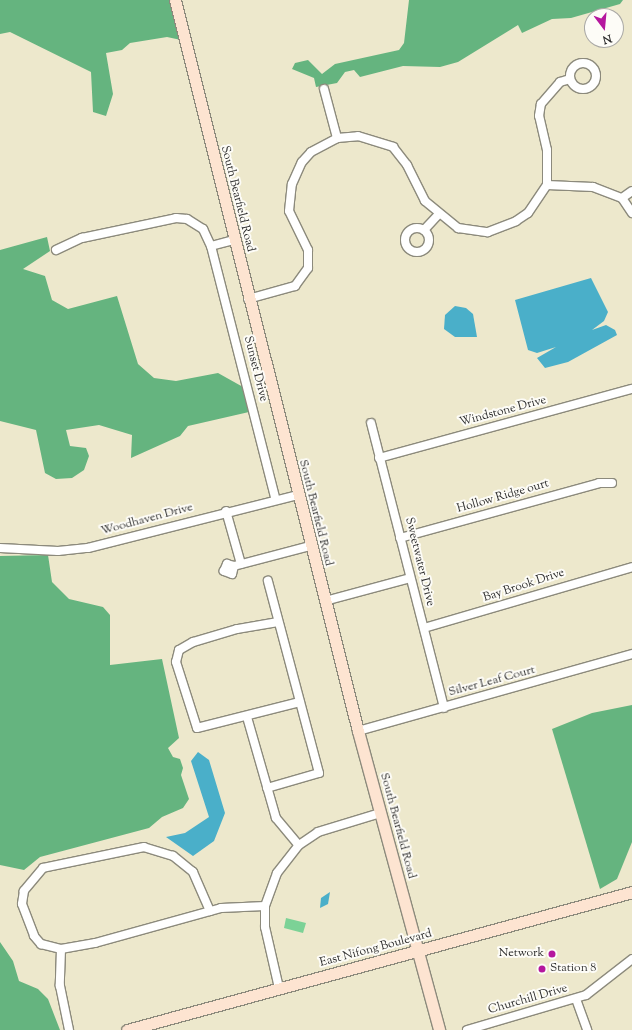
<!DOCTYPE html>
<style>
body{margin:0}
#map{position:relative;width:632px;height:1030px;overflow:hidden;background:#ede8cc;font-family:"Sorts Mill Goudy",serif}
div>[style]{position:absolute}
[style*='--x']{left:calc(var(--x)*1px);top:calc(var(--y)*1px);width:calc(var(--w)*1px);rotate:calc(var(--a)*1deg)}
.green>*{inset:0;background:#7cd296}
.forest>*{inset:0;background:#65b47f}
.water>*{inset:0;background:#4aafc9}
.roads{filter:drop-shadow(1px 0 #8c8a7c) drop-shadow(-1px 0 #8c8a7c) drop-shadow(0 1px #8c8a7c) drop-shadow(0 -1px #8c8a7c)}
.street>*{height:8px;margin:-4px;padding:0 4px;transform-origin:4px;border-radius:4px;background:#fff}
.street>.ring{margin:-4px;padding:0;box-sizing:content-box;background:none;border:8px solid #fff;border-radius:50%}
.secondary>*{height:11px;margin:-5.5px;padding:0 5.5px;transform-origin:5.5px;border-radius:5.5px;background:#fde4d1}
.dots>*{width:11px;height:11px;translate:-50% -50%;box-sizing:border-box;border:2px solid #fdfcf7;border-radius:50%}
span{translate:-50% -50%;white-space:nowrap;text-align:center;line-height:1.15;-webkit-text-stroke:4px #fdfcf7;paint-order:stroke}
.street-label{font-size:12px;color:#2b2b2b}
.poi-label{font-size:12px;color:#2b2b2b}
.right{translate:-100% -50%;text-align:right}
.left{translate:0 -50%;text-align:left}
.north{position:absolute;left:584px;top:8px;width:40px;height:40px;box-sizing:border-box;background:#fdfcf7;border:1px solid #a9a8a5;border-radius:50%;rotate:164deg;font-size:11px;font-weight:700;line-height:16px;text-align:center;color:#2b2b2b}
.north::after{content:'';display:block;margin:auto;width:14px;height:18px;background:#b5179e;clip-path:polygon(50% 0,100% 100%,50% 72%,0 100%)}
</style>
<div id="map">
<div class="green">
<i style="clip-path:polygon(286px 918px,306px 923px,303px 933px,284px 928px)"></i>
</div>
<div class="forest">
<i style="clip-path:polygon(0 0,171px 0,181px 40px,167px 37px,130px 43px,122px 50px,106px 53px,113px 94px,106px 116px,93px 112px,91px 72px,10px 32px,0 34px)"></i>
<i style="clip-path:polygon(409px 0,623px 0,620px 4px,571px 18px,552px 19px,522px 33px,518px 25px,458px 62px,440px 67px,403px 66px,360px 77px,354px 70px,345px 72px,337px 83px,316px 87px,314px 78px,292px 69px,295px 63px,308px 60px,322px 74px,335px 64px,399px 50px,404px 43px)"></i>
<i style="clip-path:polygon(47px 237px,50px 251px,23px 269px,45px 276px,52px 300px,68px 309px,117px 296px,138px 364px,154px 378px,176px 381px,218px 373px,243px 387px,249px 412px,188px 426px,180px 436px,131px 458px,132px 435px,99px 425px,66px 430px,70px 446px,86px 448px,89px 456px,84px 470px,72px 478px,56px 479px,45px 473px,36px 430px,0 421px,0 250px)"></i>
<i style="clip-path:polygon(48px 555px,52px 582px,69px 599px,103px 607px,110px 615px,110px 665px,162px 659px,179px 738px,168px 748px,173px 757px,180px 759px,183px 768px,181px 775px,189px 799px,183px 808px,162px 817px,149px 828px,40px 857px,24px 870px,0 865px,0 556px)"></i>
<i style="clip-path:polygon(632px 705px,632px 842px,617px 879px,600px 889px,552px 729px,592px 713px)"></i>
<i style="clip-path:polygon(0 942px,13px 961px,19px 981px,38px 989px,48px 999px,60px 1030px,0 1030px)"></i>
</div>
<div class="water">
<i style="clip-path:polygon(591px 278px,608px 312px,604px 321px,592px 330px,606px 325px,615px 330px,617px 335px,568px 362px,545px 368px,537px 358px,556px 347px,537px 353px,528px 350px,515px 300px)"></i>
<i style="clip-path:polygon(455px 306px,466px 308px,473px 314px,477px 337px,455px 337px,444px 329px,445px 315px)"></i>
<i style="clip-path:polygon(198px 752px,209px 760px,225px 813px,214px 841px,193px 856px,166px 837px,185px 833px,209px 817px,191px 761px)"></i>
<i style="clip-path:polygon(330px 892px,328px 904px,320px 908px,321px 898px)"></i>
</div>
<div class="roads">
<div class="street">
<i class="ring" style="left:570px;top:63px;width:18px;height:18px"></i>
<i style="--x:324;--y:89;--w:51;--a:75.1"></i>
<i style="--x:547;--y:185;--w:46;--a:2.5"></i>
<i style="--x:593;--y:187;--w:31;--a:21"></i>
<i style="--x:622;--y:198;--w:18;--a:56"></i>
<i style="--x:622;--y:198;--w:12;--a:-35"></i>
<i class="ring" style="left:405px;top:228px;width:16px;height:16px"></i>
<i style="--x:424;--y:230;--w:21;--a:-47"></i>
<i style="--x:211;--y:246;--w:24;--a:-15"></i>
<i style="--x:56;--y:250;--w:29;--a:-25"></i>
<i style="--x:82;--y:238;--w:96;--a:-12"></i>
<i style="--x:176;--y:218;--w:11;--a:5"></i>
<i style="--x:187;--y:219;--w:19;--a:32"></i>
<i style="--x:203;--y:229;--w:19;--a:65"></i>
<i style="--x:211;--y:246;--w:260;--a:75.7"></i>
<i style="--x:248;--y:299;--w:49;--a:-15.5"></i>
<i style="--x:295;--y:286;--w:22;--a:-54"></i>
<i style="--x:308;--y:268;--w:18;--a:-90"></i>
<i style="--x:308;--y:250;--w:43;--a:-116"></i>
<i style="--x:289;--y:211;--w:27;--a:-84"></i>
<i style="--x:292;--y:184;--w:24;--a:-66"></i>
<i style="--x:302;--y:162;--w:13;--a:-48"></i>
<i style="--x:311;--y:152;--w:30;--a:-28"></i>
<i style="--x:337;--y:138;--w:21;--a:-5"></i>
<i style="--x:358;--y:136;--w:37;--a:17"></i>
<i style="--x:393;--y:147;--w:23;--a:52"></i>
<i style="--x:407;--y:165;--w:40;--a:63.4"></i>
<i style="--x:425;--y:201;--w:43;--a:39.3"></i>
<i style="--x:458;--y:228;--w:30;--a:8"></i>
<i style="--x:488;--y:232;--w:30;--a:-21"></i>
<i style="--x:516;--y:221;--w:14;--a:-34"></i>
<i style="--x:528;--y:213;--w:34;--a:-56"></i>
<i style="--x:547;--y:185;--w:35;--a:-90"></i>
<i style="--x:547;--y:150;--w:35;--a:-103"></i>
<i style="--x:539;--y:116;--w:12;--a:-81"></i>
<i style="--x:541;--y:104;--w:29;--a:-49"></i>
<i style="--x:560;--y:82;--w:10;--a:-17"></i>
<i style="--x:371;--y:423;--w:294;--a:75.6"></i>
<i style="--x:379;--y:458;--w:262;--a:-15.3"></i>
<i style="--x:226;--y:511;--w:55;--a:74.2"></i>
<i style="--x:400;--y:538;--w:206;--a:-15.4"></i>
<i style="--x:599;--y:483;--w:13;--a:0"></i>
<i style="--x:0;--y:548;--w:58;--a:3"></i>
<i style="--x:58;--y:551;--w:30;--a:-6"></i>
<i style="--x:88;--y:548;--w:216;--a:-14.2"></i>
<i style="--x:234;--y:566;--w:8;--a:104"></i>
<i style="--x:232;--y:574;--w:9;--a:-159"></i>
<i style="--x:224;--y:571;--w:8;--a:-67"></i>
<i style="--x:227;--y:564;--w:7;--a:16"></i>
<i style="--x:234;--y:566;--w:79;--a:-14.7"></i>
<i style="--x:325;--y:601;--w:88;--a:-15.1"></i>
<i style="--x:278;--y:622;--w:42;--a:170.3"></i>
<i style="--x:237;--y:629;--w:46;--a:163.5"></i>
<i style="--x:193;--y:642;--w:16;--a:150"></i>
<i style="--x:179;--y:650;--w:12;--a:104"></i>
<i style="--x:176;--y:662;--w:69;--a:72.3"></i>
<i style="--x:197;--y:728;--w:106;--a:-14.2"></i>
<i style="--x:424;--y:628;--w:217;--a:-16.3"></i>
<i style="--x:247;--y:717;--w:105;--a:74"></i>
<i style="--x:276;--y:818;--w:35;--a:50"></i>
<i style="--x:358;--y:731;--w:285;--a:-15.7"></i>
<i style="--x:267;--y:788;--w:54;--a:-16.1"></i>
<i style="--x:319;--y:773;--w:199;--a:-104.9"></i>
<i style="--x:210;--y:911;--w:43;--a:-113.6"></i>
<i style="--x:193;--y:872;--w:26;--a:-141"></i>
<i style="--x:173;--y:856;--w:30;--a:-163"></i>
<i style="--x:144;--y:847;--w:103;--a:168.3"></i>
<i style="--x:43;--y:868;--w:30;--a:130"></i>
<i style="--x:24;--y:891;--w:13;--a:99"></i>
<i style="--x:22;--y:904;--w:34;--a:69"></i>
<i style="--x:34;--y:936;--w:11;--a:49"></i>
<i style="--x:41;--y:944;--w:21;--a:14"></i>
<i style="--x:61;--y:949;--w:35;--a:-10"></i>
<i style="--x:95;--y:943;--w:131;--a:-15.5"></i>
<i style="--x:221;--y:908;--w:44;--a:-2.6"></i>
<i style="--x:61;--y:949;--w:37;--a:92"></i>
<i style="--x:60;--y:986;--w:45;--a:78.4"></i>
<i style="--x:279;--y:988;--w:63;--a:-102.9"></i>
<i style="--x:265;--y:927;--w:21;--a:-90"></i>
<i style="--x:265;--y:906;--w:35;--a:-70"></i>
<i style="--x:277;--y:873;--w:36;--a:-52"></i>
<i style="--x:299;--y:845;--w:23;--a:-34"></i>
<i style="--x:318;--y:832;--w:65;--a:-17"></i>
<i style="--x:576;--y:999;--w:33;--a:70"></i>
<i style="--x:467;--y:1030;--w:124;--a:-16.4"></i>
<i style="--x:586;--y:995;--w:58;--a:-38"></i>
</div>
<div class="secondary">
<i style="--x:175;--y:0;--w:754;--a:75.95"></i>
<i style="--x:358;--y:731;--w:310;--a:74.8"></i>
<i style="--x:127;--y:1030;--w:524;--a:-15.28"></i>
</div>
</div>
<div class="dots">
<i style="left:552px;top:954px;background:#b5179e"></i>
<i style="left:542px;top:969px;background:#b5179e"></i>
</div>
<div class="street-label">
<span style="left:237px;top:199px;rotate:76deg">South Bearfield Road</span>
<span style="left:255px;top:369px;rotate:76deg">Sunset Drive</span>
<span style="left:503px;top:412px;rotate:-15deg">Windstone Drive</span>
<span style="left:503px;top:497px;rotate:-16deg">Hollow Ridge ourt</span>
<span style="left:315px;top:513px;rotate:76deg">South Bearfield Road</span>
<span style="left:147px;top:520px;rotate:-15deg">Woodhaven Drive</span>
<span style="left:419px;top:562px;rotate:76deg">Sweetwater Drive</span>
<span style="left:524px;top:586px;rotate:-18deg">Bay Brook Drive</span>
<span style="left:492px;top:682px;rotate:-15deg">Silver Leaf Court</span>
<span style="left:397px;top:826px;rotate:75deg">South Bearfield Road</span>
<span style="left:376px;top:949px;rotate:-15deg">East Nifong Boulevard</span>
<span style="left:528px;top:1000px;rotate:-16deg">Churchill Drive</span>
</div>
<div class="poi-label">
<span class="right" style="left:544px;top:954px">Network</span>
<span class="left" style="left:550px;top:969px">Station 8</span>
</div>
<div class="north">N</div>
</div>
